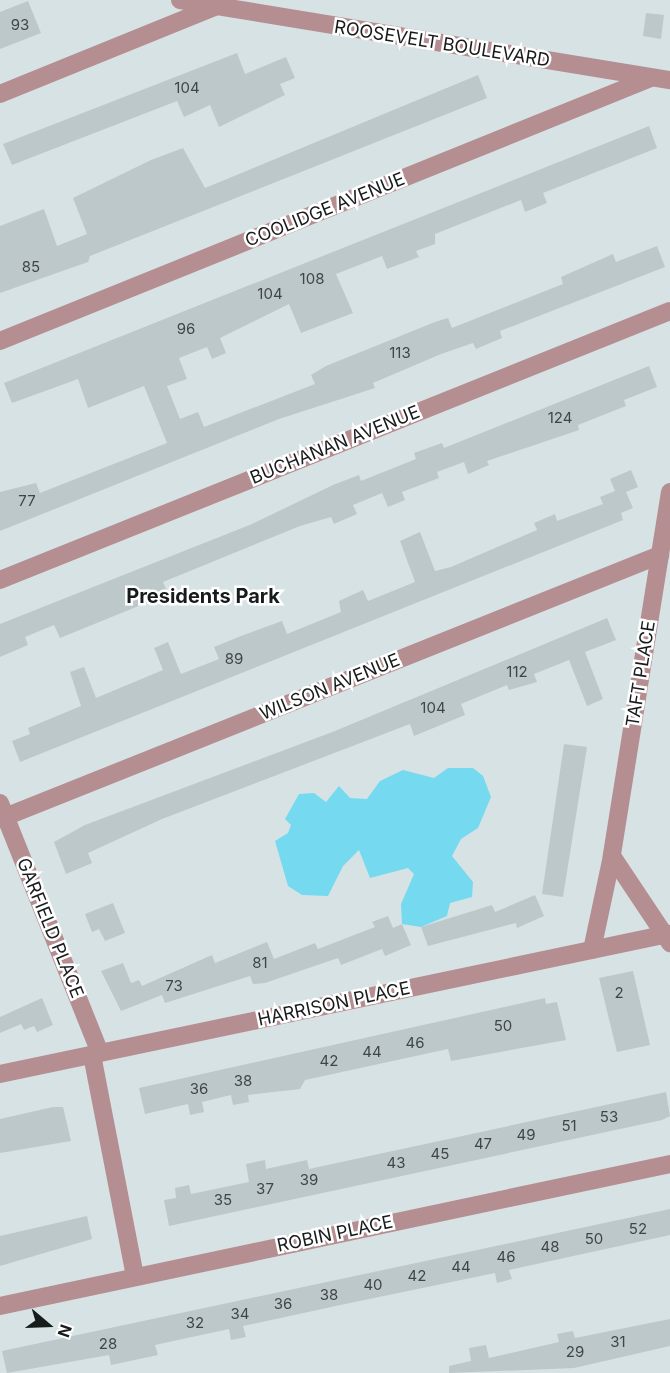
<!DOCTYPE html>
<style>
body{margin:0}
#map{position:relative;width:670px;height:1373px;overflow:hidden;background:#d7e2e5;font-family:Inter,sans-serif}
div>[style]{position:absolute}
[style*='--x']{left:calc(var(--x)*1px);top:calc(var(--y)*1px);width:calc(var(--w)*1px);rotate:calc(var(--a)*1deg)}
.green>*{inset:0;background:#75d9ef}
.building>*{inset:0;background:#bdc8ca}
.street>*{height:18px;margin:-9px;padding:0 9px;transform-origin:9px;border-radius:9px;background:#b48e91}
span{translate:-50% -50%;white-space:nowrap;text-align:center;line-height:1.15;-webkit-text-stroke:5px #fff;paint-order:stroke}
.number-label{font-size:15px;color:#404648}
.number-label span{-webkit-text-stroke-width:0}
.street-label{font-size:18px;color:#171b1c}
.neighbourhood-label{font-size:20px;color:#171b1c;font-weight:700}
.north{position:absolute;left:18px;top:1295px;width:60px;height:60px;-webkit-text-stroke:4px #fff;paint-order:stroke;rotate:109deg;font-size:16px;font-weight:700;line-height:24px;text-align:center;color:#171b1c}
.north::after{content:'';display:block;margin:auto;width:21px;height:27px;background:#171b1c;clip-path:polygon(50% 0,100% 100%,50% 72%,0 100%)}
</style>
<div id="map">
<div class="green">
<i style="clip-path:polygon(448px 768px,473px 768px,483px 776px,491px 797px,478px 828px,461px 839px,452px 856px,473px 882px,472px 897px,450px 903px,447px 916px,421px 927px,402px 924px,401px 904px,414px 874px,408px 868px,370px 878px,359px 850px,343px 866px,328px 896px,302px 895px,288px 886px,275px 841px,288px 833px,291px 825px,285px 819px,299px 794px,314px 793px,326px 802px,339px 786px,350px 798px,367px 799px,380px 781px,403px 770px,434px 778px)"></i>
</div>
<div class="building">
<i style="clip-path:polygon(28px 1px,41px 33px,0 49px,0 12px)"></i>
<i style="clip-path:polygon(646px 13px,664px 15px,661px 39px,643px 36px)"></i>
<i style="clip-path:polygon(237px 53px,245px 74px,286px 57px,295px 78px,280px 84px,285px 95px,219px 127px,210px 105px,184px 117px,177px 101px,12px 165px,3px 144px)"></i>
<i style="clip-path:polygon(478px 75px,487px 98px,90px 256px,88px 262px,0 293px,0 226px,44px 209px,57px 246px,87px 234px,73px 198px,151px 160px,183px 148px,205px 188px)"></i>
<i style="clip-path:polygon(649px 126px,657px 148px,543px 193px,547px 203px,525px 212px,521px 200px,435px 234px,435px 244px,416px 251px,419px 257px,387px 269px,382px 256px,336px 274px,353px 313px,301px 333px,289px 304px,220px 338px,226px 353px,212px 359px,207px 347px,179px 358px,187px 379px,167px 386px,180px 419px,198px 412px,204px 427px,315px 384px,311px 375px,326px 366px,435px 322px,448px 318px,452px 328px,563px 284px,561px 277px,613px 254px,616px 262px,657px 246px,665px 267px,500px 331px,502px 338px,476px 349px,473px 343px,441px 354px,373px 383px,375px 388px,279px 419px,0 531px,0 492px,36px 483px,40px 493px,167px 443px,144px 386px,88px 408px,78px 379px,12px 403px,4px 383px)"></i>
<i style="clip-path:polygon(649px 366px,657px 387px,624px 400px,626px 406px,578px 425px,579px 430px,487px 461px,489px 465px,468px 474px,464px 462px,437px 472px,439px 478px,402px 492px,405px 500px,388px 507px,382px 493px,353px 505px,357px 514px,334px 524px,331px 517px,300px 526px,163px 582px,168px 594px,60px 638px,54px 625px,25px 637px,28px 645px,0 657px,0 624px,252px 524px,333px 485px,359px 475px,361px 481px,416px 459px,414px 453px,442px 443px,444px 448px)"></i>
<i style="clip-path:polygon(631px 470px,638px 487px,626px 492px,633px 508px,621px 513px,623px 520px,20px 762px,12px 741px,30px 734px,28px 728px,81px 706px,70px 672px,84px 667px,96px 698px,163px 670px,154px 648px,168px 642px,181px 674px,219px 659px,214px 647px,241px 636px,282px 621px,287px 634px,341px 612px,339px 601px,363px 590px,368px 601px,415px 582px,400px 541px,420px 532px,435px 571px,451px 567px,537px 530px,534px 523px,555px 514px,557px 521px,603px 504px,600px 497px,615px 491px,610px 479px)"></i>
<i style="clip-path:polygon(607px 618px,616px 640px,585px 652px,603px 699px,587px 706px,569px 660px,534px 674px,537px 682px,509px 690px,507px 685px,461px 704px,465px 715px,414px 736px,410px 724px,162px 819px,88px 853px,92px 863px,66px 874px,54px 842px,85px 825px,335px 731px)"></i>
<i style="clip-path:polygon(564px 744px,587px 747px,563px 897px,542px 894px)"></i>
<i style="clip-path:polygon(535px 895px,544px 916px,517px 928px,516px 923px,428px 946px,421px 927px,492px 905px,495px 912px)"></i>
<i style="clip-path:polygon(113px 903px,125px 933px,105px 941px,99px 929px,92px 932px,85px 914px)"></i>
<i style="clip-path:polygon(388px 916px,393px 928px,402px 924px,411px 945px,385px 956px,382px 949px,341px 965px,338px 958px,265px 983px,253px 984px,250px 976px,165px 1003px,162px 995px,121px 1011px,101px 971px,123px 963px,131px 983px,139px 980px,142px 986px,212px 955px,215px 963px,267px 942px,274px 959px,315px 943px,318px 949px,375px 927px,372px 922px)"></i>
<i style="clip-path:polygon(633px 971px,650px 1045px,617px 1052px,599px 978px)"></i>
<i style="clip-path:polygon(42px 998px,53px 1025px,37px 1032px,34px 1026px,24px 1030px,21px 1024px,0 1033px,0 1017px)"></i>
<i style="clip-path:polygon(545px 998px,546px 1004px,557px 1002px,566px 1040px,451px 1061px,448px 1049px,305px 1080px,300px 1089px,248px 1095px,249px 1102px,233px 1105px,231px 1095px,202px 1102px,204px 1112px,190px 1115px,188px 1104px,145px 1114px,139px 1088px)"></i>
<i style="clip-path:polygon(666px 1092px,670px 1116px,662px 1120px,169px 1226px,164px 1200px,176px 1198px,175px 1188px,189px 1185px,191px 1194px,249px 1182px,246px 1164px,265px 1160px,266px 1169px,307px 1160px,309px 1169px)"></i>
<i style="clip-path:polygon(53px 1107px,63px 1107px,71px 1141px,0 1153px,0 1119px)"></i>
<i style="clip-path:polygon(670px 1209px,670px 1235px,509px 1270px,512px 1279px,497px 1283px,495px 1273px,345px 1304px,243px 1326px,246px 1337px,231px 1340px,229px 1329px,155px 1345px,158px 1355px,111px 1365px,109px 1355px,7px 1373px,2px 1351px)"></i>
<i style="clip-path:polygon(87px 1216px,92px 1239px,0 1266px,0 1236px)"></i>
<i style="clip-path:polygon(670px 1319px,670px 1346px,574px 1368px,449px 1373px,449px 1366px,471px 1361px,469px 1348px,486px 1345px,489px 1358px,559px 1342px,557px 1334px,573px 1331px,575px 1338px)"></i>
</div>
<div class="street">
<i style="--x:180;--y:0;--w:496;--a:9.3"></i>
<i style="--x:0;--y:94;--w:231;--a:-22.1"></i>
<i style="--x:0;--y:341;--w:702;--a:-22"></i>
<i style="--x:670;--y:492;--w:369;--a:99.1"></i>
<i style="--x:612;--y:856;--w:105;--a:56.3"></i>
<i style="--x:0;--y:580;--w:722;--a:-21.88"></i>
<i style="--x:0;--y:803;--w:269;--a:68.2"></i>
<i style="--x:0;--y:819;--w:711;--a:-21.8"></i>
<i style="--x:592;--y:950;--w:96;--a:-78"></i>
<i style="--x:92;--y:1055;--w:225;--a:79"></i>
<i style="--x:0;--y:1074;--w:683;--a:-11.84"></i>
<i style="--x:0;--y:1306;--w:685;--a:-11.97"></i>
</div>
<div class="number-label">
<span style="left:20px;top:25px">93</span>
<span style="left:187px;top:88px">104</span>
<span style="left:31px;top:267px">85</span>
<span style="left:312px;top:279px">108</span>
<span style="left:270px;top:294px">104</span>
<span style="left:186px;top:329px">96</span>
<span style="left:400px;top:353px">113</span>
<span style="left:560px;top:418px">124</span>
<span style="left:27px;top:501px">77</span>
<span style="left:234px;top:659px">89</span>
<span style="left:517px;top:672px">112</span>
<span style="left:433px;top:708px">104</span>
<span style="left:260px;top:963px">81</span>
<span style="left:174px;top:986px">73</span>
<span style="left:619px;top:993px">2</span>
<span style="left:503px;top:1026px">50</span>
<span style="left:415px;top:1043px">46</span>
<span style="left:372px;top:1052px">44</span>
<span style="left:329px;top:1061px">42</span>
<span style="left:243px;top:1081px">38</span>
<span style="left:199px;top:1089px">36</span>
<span style="left:609px;top:1117px">53</span>
<span style="left:569px;top:1126px">51</span>
<span style="left:526px;top:1135px">49</span>
<span style="left:483px;top:1144px">47</span>
<span style="left:440px;top:1154px">45</span>
<span style="left:396px;top:1163px">43</span>
<span style="left:309px;top:1180px">39</span>
<span style="left:265px;top:1189px">37</span>
<span style="left:223px;top:1200px">35</span>
<span style="left:638px;top:1229px">52</span>
<span style="left:594px;top:1239px">50</span>
<span style="left:550px;top:1247px">48</span>
<span style="left:506px;top:1257px">46</span>
<span style="left:461px;top:1267px">44</span>
<span style="left:417px;top:1276px">42</span>
<span style="left:373px;top:1285px">40</span>
<span style="left:329px;top:1295px">38</span>
<span style="left:283px;top:1304px">36</span>
<span style="left:240px;top:1314px">34</span>
<span style="left:195px;top:1323px">32</span>
<span style="left:618px;top:1342px">31</span>
<span style="left:108px;top:1344px">28</span>
<span style="left:575px;top:1352px">29</span>
</div>
<div class="street-label">
<span style="left:442px;top:44px;rotate:9deg">ROOSEVELT BOULEVARD</span>
<span style="left:325px;top:210px;rotate:-22deg">COOLIDGE AVENUE</span>
<span style="left:335px;top:445px;rotate:-22deg">BUCHANAN AVENUE</span>
<span style="left:641px;top:674px;rotate:-81deg">TAFT PLACE</span>
<span style="left:330px;top:687px;rotate:-22deg">WILSON AVENUE</span>
<span style="left:50px;top:928px;rotate:68deg">GARFIELD PLACE</span>
<span style="left:334px;top:1004px;rotate:-12deg">HARRISON PLACE</span>
<span style="left:335px;top:1234px;rotate:-12deg">ROBIN PLACE</span>
</div>
<div class="neighbourhood-label">
<span style="left:203px;top:596px">Presidents Park</span>
</div>
<div class="north">N</div>
</div>
